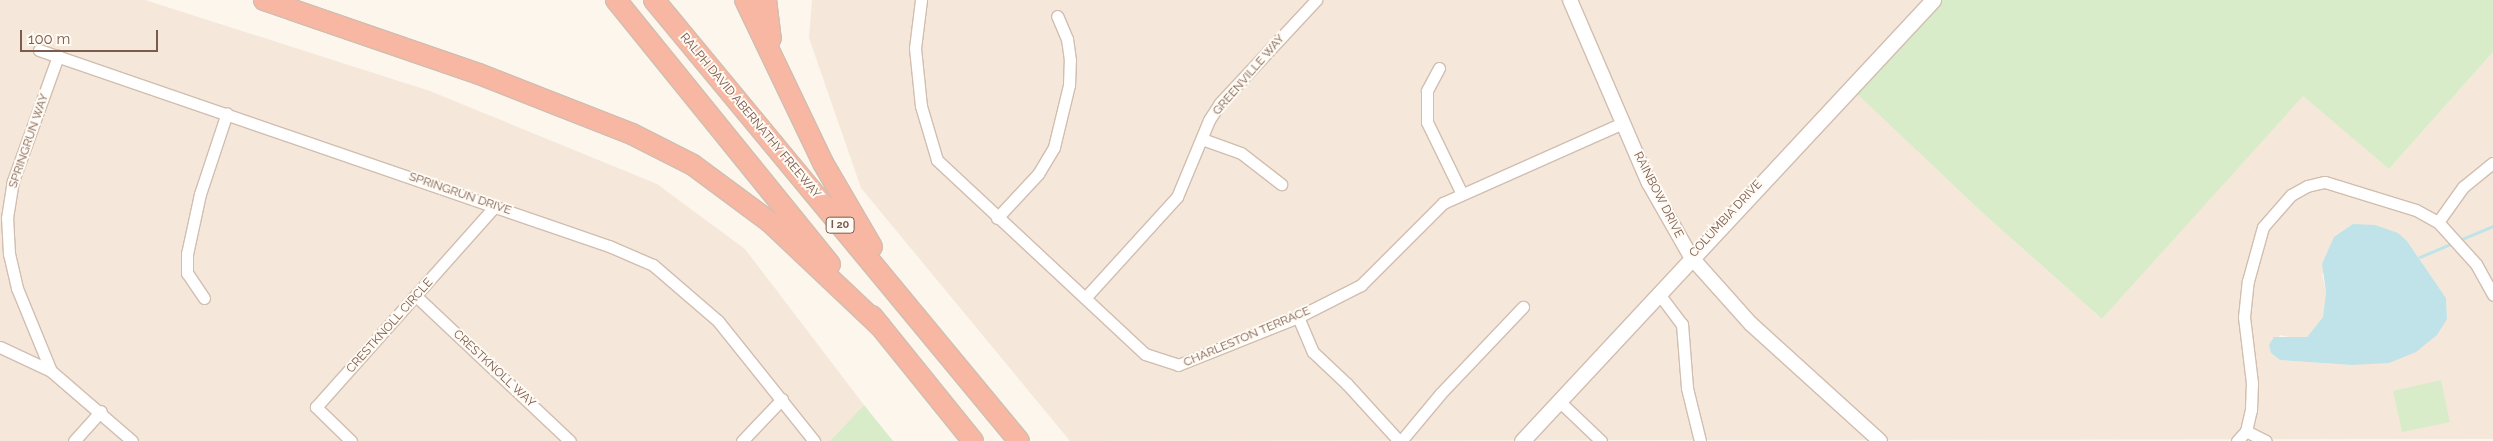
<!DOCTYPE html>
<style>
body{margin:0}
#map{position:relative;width:2493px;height:441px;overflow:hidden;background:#fdf6ec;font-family:Raleway,sans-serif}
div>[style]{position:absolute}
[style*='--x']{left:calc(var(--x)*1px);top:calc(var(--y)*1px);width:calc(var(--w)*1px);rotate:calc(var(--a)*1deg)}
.residential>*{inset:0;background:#f5e8da}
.green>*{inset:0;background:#d8ecc9}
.water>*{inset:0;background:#bfe3e8}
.stream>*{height:2.5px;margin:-1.25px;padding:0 1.25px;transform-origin:1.25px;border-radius:1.25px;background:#bfe3e8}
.roads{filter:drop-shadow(1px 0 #d1beb0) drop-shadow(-1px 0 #d1beb0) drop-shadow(0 1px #d1beb0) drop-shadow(0 -1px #d1beb0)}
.minor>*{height:11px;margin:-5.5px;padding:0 5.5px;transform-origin:5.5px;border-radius:5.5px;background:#fff}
.tertiary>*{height:14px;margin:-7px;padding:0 7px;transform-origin:7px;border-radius:7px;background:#fff}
.secondary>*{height:15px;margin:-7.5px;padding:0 7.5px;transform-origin:7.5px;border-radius:7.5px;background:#fff}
.motorway>*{height:20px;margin:-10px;padding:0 10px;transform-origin:10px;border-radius:10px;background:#f7b7a3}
span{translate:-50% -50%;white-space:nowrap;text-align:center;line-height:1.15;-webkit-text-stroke:4px #fffaf3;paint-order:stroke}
.shield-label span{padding:1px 4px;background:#fffaf3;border:1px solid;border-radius:4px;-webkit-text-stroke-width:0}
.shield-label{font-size:11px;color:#7a5c4d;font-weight:700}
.street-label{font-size:12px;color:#7a5c4d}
.scale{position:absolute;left:20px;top:30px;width:138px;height:22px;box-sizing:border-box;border:2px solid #7a5c4d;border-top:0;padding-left:6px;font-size:15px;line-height:18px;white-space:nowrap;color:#7a5c4d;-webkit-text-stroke:4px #fffaf3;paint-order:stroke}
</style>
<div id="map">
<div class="residential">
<i style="clip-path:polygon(0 0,145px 0,430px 91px,657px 184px,745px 249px,864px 405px,830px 441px,0 441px)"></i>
<i style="clip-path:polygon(evenodd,812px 0,1937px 0,1852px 88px,1986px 216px,2102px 319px,2303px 95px,2389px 169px,2493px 52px,2493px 439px,1070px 441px,861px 188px,809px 38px,812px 0,2392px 231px,2407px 241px,2446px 298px,2447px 319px,2351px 365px,2280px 360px,2271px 353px,2280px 335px,2298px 339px,2307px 337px,2323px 317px,2326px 292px,2322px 274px,2392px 231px)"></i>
</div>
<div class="green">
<i style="clip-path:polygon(1937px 0,2493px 0,2493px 52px,2389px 169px,2303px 96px,2102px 319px,1986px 216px,1851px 88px)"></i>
<i style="clip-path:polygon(2441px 380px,2450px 422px,2402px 432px,2393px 391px)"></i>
<i style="clip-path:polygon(864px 405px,893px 441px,830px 441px)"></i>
</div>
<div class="water">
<i style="clip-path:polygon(2353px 224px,2375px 225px,2398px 233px,2407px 241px,2446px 298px,2447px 319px,2437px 335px,2416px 352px,2389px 363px,2351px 365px,2280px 360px,2271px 353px,2269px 345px,2274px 337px,2307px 337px,2323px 317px,2326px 292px,2322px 264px,2334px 237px)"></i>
</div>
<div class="stream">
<i style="--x:2460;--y:240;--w:36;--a:-23"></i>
<i style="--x:2420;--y:257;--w:36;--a:-23"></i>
</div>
<div class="roads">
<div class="minor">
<i style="--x:921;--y:0;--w:48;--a:97.1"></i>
<i style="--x:915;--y:48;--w:58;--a:84.1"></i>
<i style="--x:921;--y:106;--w:56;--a:73.5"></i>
<i style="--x:937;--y:160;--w:284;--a:43"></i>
<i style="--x:1145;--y:354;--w:35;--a:18"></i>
<i style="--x:1178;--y:365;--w:129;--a:-21.8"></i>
<i style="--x:1298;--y:317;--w:71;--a:-26.9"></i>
<i style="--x:1361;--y:285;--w:116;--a:-45"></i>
<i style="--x:1443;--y:203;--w:197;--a:-24"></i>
<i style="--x:39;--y:50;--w:603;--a:18.98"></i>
<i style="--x:609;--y:246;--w:48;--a:23.4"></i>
<i style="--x:653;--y:265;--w:86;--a:40.7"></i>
<i style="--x:718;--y:321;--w:154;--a:51.3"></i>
<i style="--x:1439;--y:68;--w:26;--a:118"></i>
<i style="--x:1427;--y:91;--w:31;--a:90"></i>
<i style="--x:1427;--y:122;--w:80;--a:64.1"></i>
<i style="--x:1202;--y:139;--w:41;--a:19.7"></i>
<i style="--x:1241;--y:153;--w:51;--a:37.8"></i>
<i style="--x:997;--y:218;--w:60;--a:-47"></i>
<i style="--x:1038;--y:174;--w:31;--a:-59"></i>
<i style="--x:1054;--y:147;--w:64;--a:-76.4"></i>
<i style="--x:1069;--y:85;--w:25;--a:-88"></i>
<i style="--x:1070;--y:60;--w:21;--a:-98"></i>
<i style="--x:1067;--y:39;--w:25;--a:-113"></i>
<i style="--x:2438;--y:222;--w:43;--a:-54.5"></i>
<i style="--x:2463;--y:187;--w:38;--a:-39"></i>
<i style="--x:1659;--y:294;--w:38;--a:53"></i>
<i style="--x:1682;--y:324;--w:64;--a:85.5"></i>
<i style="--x:1687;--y:388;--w:55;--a:76.2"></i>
<i style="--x:417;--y:297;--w:210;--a:43.3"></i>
<i style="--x:204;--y:298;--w:30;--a:-124"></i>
<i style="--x:187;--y:273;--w:19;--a:-90"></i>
<i style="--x:187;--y:254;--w:61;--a:-77.8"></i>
<i style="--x:200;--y:194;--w:85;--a:-71.6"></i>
<i style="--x:1085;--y:298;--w:137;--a:-47.7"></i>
<i style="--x:1177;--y:197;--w:83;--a:-67.4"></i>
<i style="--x:1209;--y:120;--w:20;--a:-57"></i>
<i style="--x:1220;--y:103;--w:141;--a:-47"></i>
<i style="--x:1298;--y:317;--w:38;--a:67"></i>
<i style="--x:1313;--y:352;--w:47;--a:43.3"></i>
<i style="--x:1347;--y:384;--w:77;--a:47.6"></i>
<i style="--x:0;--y:347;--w:56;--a:25.2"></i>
<i style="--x:51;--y:371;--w:107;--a:40.8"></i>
<i style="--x:51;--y:371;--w:90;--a:-112.3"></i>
<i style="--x:17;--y:288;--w:35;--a:-103"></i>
<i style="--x:9;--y:254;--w:36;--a:-93"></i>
<i style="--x:7;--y:218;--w:37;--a:-81"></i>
<i style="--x:13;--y:181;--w:133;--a:-70.2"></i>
<i style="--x:1559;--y:401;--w:58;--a:43.6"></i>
<i style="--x:2246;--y:431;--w:22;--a:27"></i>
<i style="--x:74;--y:441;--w:40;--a:-48"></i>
<i style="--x:351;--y:441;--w:49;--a:-135.8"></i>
<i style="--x:316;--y:407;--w:269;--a:-48.3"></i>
<i style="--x:742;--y:441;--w:58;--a:-46.4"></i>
<i style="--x:1401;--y:441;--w:62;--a:-50.2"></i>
<i style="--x:1441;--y:393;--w:119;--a:-46.4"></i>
<i style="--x:2237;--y:441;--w:13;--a:-48"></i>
<i style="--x:2246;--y:431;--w:22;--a:-77"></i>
<i style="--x:2251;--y:410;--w:27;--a:-88"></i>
<i style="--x:2252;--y:383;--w:66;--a:-96.9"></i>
<i style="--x:2244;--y:317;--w:36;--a:-84"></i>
<i style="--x:2248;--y:281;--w:56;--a:-74.5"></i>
<i style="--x:2263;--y:227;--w:43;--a:-48.8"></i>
<i style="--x:2291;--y:195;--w:18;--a:-29"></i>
<i style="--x:2307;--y:186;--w:18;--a:-13"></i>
<i style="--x:2325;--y:182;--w:95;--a:17.1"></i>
<i style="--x:2416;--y:210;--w:25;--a:29"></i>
<i style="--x:2438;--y:222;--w:57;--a:47.9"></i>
<i style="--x:2476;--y:264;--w:35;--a:61"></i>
</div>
<div class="tertiary">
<i style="--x:1570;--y:0;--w:199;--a:66.7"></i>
<i style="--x:1649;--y:183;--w:85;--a:60.4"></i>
<i style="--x:1691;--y:257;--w:90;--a:48.2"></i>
<i style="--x:1751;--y:324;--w:174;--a:42.2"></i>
</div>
<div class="secondary">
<i style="--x:1522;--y:441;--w:603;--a:-47.02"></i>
</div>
<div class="motorway">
<i style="--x:264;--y:0;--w:227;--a:19"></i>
<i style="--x:479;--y:74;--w:164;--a:21.4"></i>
<i style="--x:632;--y:134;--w:68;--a:26.9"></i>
<i style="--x:693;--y:165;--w:96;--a:36.5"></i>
<i style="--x:770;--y:222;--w:151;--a:43.4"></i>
<i style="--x:616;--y:0;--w:340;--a:51"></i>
<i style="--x:654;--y:0;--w:572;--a:50.39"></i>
<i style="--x:745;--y:0;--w:181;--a:64.4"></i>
<i style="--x:823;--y:163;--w:97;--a:59.7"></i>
<i style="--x:766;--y:0;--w:39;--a:83"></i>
<i style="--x:872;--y:316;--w:161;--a:51.1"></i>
</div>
</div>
<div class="shield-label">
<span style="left:840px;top:225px">I 20</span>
</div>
<div class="street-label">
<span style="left:1249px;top:75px;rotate:-49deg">GREENVILLE WAY</span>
<span style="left:750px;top:116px;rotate:50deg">RALPH DAVID ABERNATHY FREEWAY</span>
<span style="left:29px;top:141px;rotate:-71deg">SPRINGRUN WAY</span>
<span style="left:460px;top:194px;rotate:19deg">SPRINGRUN DRIVE</span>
<span style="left:1658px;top:195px;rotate:63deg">RAINBOW DRIVE</span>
<span style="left:1726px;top:219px;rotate:-47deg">COLUMBIA DRIVE</span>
<span style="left:390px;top:326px;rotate:-48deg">CRESTKNOLL CIRCLE</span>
<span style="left:1247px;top:337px;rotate:-23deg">CHARLESTON TERRACE</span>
<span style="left:494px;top:369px;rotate:43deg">CRESTKNOLL WAY</span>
</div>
<div class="scale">100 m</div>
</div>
